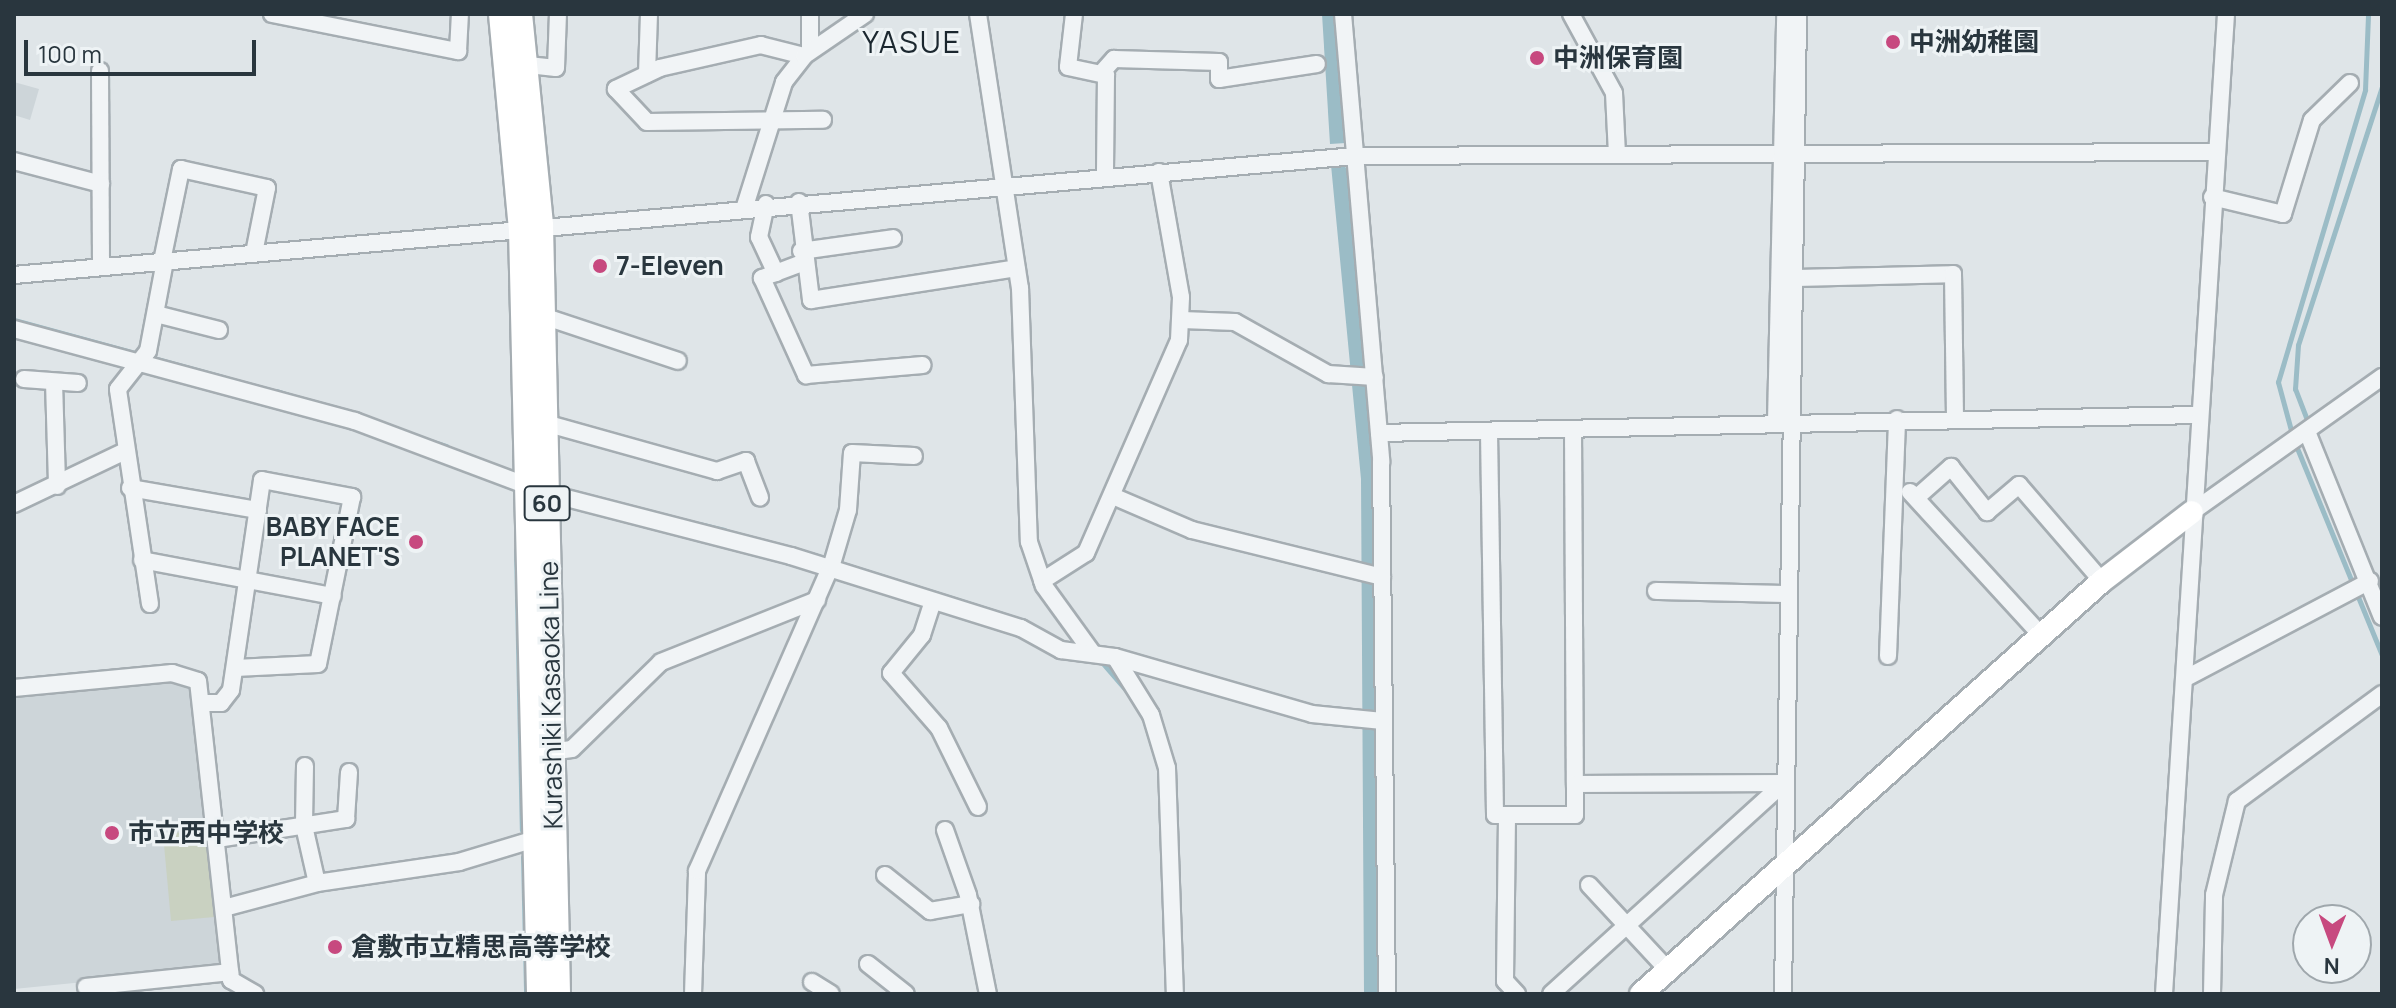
<!DOCTYPE html>
<meta charset="utf-8">
<style>
body{margin:0}
#map{position:relative;width:2396px;height:1008px;overflow:hidden;background:#dfe5e8;font-family:Manrope,"Noto Sans JP",sans-serif}
div>[style]{position:absolute}
[style*='--x']{left:calc(var(--x)*1px);top:calc(var(--y)*1px);width:calc(var(--w)*1px);rotate:calc(var(--a)*1deg)}
.built>*{inset:0;background:#cdd5d9}
.green>*{inset:0;background:#c9d1c1}
.water>*{inset:0;background:#9bbcc6}
.stream>*{height:5px;margin:-2.5px;padding:0 2.5px;transform-origin:2.5px;border-radius:2.5px;background:#9bbcc6}
.roads{filter:drop-shadow(2px 0 #a5adb2) drop-shadow(-2px 0 #a5adb2) drop-shadow(0 2px #a5adb2) drop-shadow(0 -2px #a5adb2)}
.street>*{height:16px;margin:-8px;padding:0 8px;transform-origin:8px;border-radius:8px;background:#f1f4f6}
.secondary>*{height:22px;margin:-11px;padding:0 11px;transform-origin:11px;border-radius:11px;background:#fff}
.primary>*{height:24px;margin:-12px;padding:0 12px;transform-origin:12px;border-radius:12px;background:#fff}
.dots>*{width:22px;height:22px;translate:-50% -50%;box-sizing:border-box;border:4px solid #eef3f5;border-radius:50%}
span{translate:-50% -50%;white-space:nowrap;text-align:center;line-height:1.15;-webkit-text-stroke:6px #eef3f5;paint-order:stroke}
.shield-label span{padding:2px 6px;background:#eef3f5;border:2px solid;border-radius:6px;-webkit-text-stroke-width:0}
.shield-label{font-size:24px;color:#29363e;font-weight:700}
.poi-label{font-size:26px;color:#29363e;font-weight:700}
.left{translate:0 -50%;text-align:left}
.right{translate:-100% -50%;text-align:right}
.street-label{font-size:26px;color:#29363e}
.quarter-label{font-size:30px;color:#1b272f;letter-spacing:2px}
.frame{position:absolute;inset:0;border:16px solid #29363e;pointer-events:none}
.north{position:absolute;left:2292px;top:904px;width:80px;height:80px;box-sizing:border-box;background:#eef3f5;border:2px solid #9fa7ac;border-radius:50%;rotate:181deg;font-size:22px;font-weight:700;line-height:32px;text-align:center;color:#29363e}
.north::after{content:'';display:block;margin:auto;width:28px;height:36px;background:#c7497f;clip-path:polygon(50% 0,100% 100%,50% 72%,0 100%)}
.scale{position:absolute;left:24px;top:40px;width:232px;height:36px;box-sizing:border-box;border:4px solid #29363e;border-top:0;padding-left:10px;font-size:24px;line-height:28px;white-space:nowrap;color:#29363e;-webkit-text-stroke:6px #eef3f5;paint-order:stroke}
</style>
<div id="map">
<div class="built">
<i style="clip-path:polygon(14px 82px,39px 89px,30px 120px,14px 115px)"></i>
<i style="clip-path:polygon(193px 680px,224px 968px,14px 989px,14px 697px)"></i>
</div>
<div class="green">
<i style="clip-path:polygon(206px 830px,214px 917px,171px 921px,163px 834px)"></i>
</div>
<div class="water">
<i style="clip-path:polygon(1322px 14px,1336px 14px,1346px 143px,1330px 144px)"></i>
<i style="clip-path:polygon(1341px 164px,1349px 170px,1374px 450px,1380px 994px,1364px 994px,1361px 479px,1331px 165px)"></i>
</div>
<div class="stream">
<i style="--x:14;--y:320;--w:217;--a:15.3"></i>
<i style="--x:276;--y:391;--w:179;--a:17.9"></i>
<i style="--x:2309;--y:425;--w:39;--a:-111"></i>
<i style="--x:2295;--y:389;--w:44;--a:-86.1"></i>
<i style="--x:2298;--y:345;--w:271;--a:-72"></i>
<i style="--x:2292;--y:434;--w:54;--a:-105.1"></i>
<i style="--x:2278;--y:382;--w:305;--a:-73.4"></i>
<i style="--x:2365;--y:90;--w:76;--a:-87.7"></i>
<i style="--x:2297;--y:448;--w:224;--a:67.7"></i>
<i style="--x:699;--y:524;--w:26;--a:13"></i>
<i style="--x:516;--y:550;--w:280;--a:88.8"></i>
<i style="--x:811;--y:554;--w:201;--a:17.4"></i>
<i style="--x:1101;--y:661;--w:46;--a:49.4"></i>
<i style="--x:523;--y:857;--w:137;--a:88.7"></i>
</div>
<div class="roads">
<div class="street">
<i style="--x:272;--y:14;--w:190;--a:11.3"></i>
<i style="--x:458;--y:51;--w:37;--a:-87"></i>
<i style="--x:978;--y:14;--w:277;--a:81.3"></i>
<i style="--x:1020;--y:288;--w:254;--a:88"></i>
<i style="--x:1029;--y:542;--w:46;--a:71.2"></i>
<i style="--x:1044;--y:586;--w:80;--a:54.1"></i>
<i style="--x:1074;--y:14;--w:53;--a:96.5"></i>
<i style="--x:1068;--y:67;--w:39;--a:12"></i>
<i style="--x:1106;--y:75;--w:100;--a:90.6"></i>
<i style="--x:1343;--y:14;--w:449;--a:85.1"></i>
<i style="--x:1381;--y:461;--w:533;--a:89.36"></i>
<i style="--x:1571;--y:14;--w:90;--a:61.4"></i>
<i style="--x:1614;--y:93;--w:61;--a:87.2"></i>
<i style="--x:810;--y:51;--w:37;--a:-90"></i>
<i style="--x:804;--y:56;--w:44;--a:-165.7"></i>
<i style="--x:761;--y:45;--w:104;--a:167.2"></i>
<i style="--x:660;--y:68;--w:49;--a:154.5"></i>
<i style="--x:616;--y:89;--w:45;--a:46.8"></i>
<i style="--x:647;--y:122;--w:176;--a:-0.7"></i>
<i style="--x:528;--y:65;--w:28;--a:6"></i>
<i style="--x:556;--y:68;--w:54;--a:-87.9"></i>
<i style="--x:1104;--y:70;--w:15;--a:-48"></i>
<i style="--x:1114;--y:59;--w:105;--a:1.6"></i>
<i style="--x:1219;--y:62;--w:17;--a:90"></i>
<i style="--x:1219;--y:79;--w:99;--a:-8.7"></i>
<i style="--x:100;--y:71;--w:196;--a:89.7"></i>
<i style="--x:647;--y:74;--w:60;--a:-88.1"></i>
<i style="--x:14;--y:161;--w:90;--a:14.8"></i>
<i style="--x:2212;--y:197;--w:73;--a:13.5"></i>
<i style="--x:2283;--y:214;--w:98;--a:-72.9"></i>
<i style="--x:2312;--y:120;--w:53;--a:-44.2"></i>
<i style="--x:799;--y:202;--w:99;--a:83"></i>
<i style="--x:811;--y:300;--w:208;--a:-8.8"></i>
<i style="--x:766;--y:204;--w:34;--a:102"></i>
<i style="--x:759;--y:237;--w:40;--a:65"></i>
<i style="--x:745;--y:206;--w:130;--a:-72.5"></i>
<i style="--x:784;--y:82;--w:33;--a:-52"></i>
<i style="--x:804;--y:56;--w:74;--a:-34.5"></i>
<i style="--x:801;--y:251;--w:93;--a:-8"></i>
<i style="--x:162;--y:261;--w:94;--a:-78.3"></i>
<i style="--x:181;--y:169;--w:88;--a:12.5"></i>
<i style="--x:267;--y:188;--w:66;--a:101.3"></i>
<i style="--x:802;--y:263;--w:43;--a:159.4"></i>
<i style="--x:762;--y:278;--w:107;--a:65.6"></i>
<i style="--x:806;--y:375;--w:117;--a:-4.9"></i>
<i style="--x:14;--y:275;--w:1345;--a:-5.07"></i>
<i style="--x:1354;--y:156;--w:861;--a:-0.27"></i>
<i style="--x:1794;--y:278;--w:159;--a:-1.4"></i>
<i style="--x:1953;--y:274;--w:145;--a:89.2"></i>
<i style="--x:156;--y:314;--w:65;--a:14.3"></i>
<i style="--x:543;--y:316;--w:142;--a:18.4"></i>
<i style="--x:1182;--y:320;--w:53;--a:2.2"></i>
<i style="--x:1235;--y:322;--w:107;--a:29.2"></i>
<i style="--x:1328;--y:374;--w:47;--a:3.7"></i>
<i style="--x:14;--y:329;--w:353;--a:15.1"></i>
<i style="--x:355;--y:421;--w:205;--a:20.6"></i>
<i style="--x:547;--y:493;--w:252;--a:14.5"></i>
<i style="--x:791;--y:556;--w:241;--a:17.4"></i>
<i style="--x:1021;--y:628;--w:46;--a:28.8"></i>
<i style="--x:1061;--y:650;--w:54;--a:7.4"></i>
<i style="--x:1115;--y:657;--w:205;--a:16.1"></i>
<i style="--x:1312;--y:714;--w:71;--a:5.6"></i>
<i style="--x:24;--y:379;--w:54;--a:4.2"></i>
<i style="--x:54;--y:382;--w:104;--a:88.3"></i>
<i style="--x:1776;--y:421;--w:407;--a:-88.7"></i>
<i style="--x:545;--y:423;--w:179;--a:15.6"></i>
<i style="--x:717;--y:471;--w:31;--a:-19"></i>
<i style="--x:746;--y:461;--w:39;--a:69"></i>
<i style="--x:1573;--y:429;--w:355;--a:89.7"></i>
<i style="--x:1489;--y:432;--w:383;--a:89.1"></i>
<i style="--x:1495;--y:815;--w:80;--a:0"></i>
<i style="--x:1575;--y:815;--w:31;--a:-90"></i>
<i style="--x:1575;--y:784;--w:209;--a:-0.3"></i>
<i style="--x:1379;--y:433;--w:821;--a:-1.26"></i>
<i style="--x:2308;--y:434;--w:197;--a:68"></i>
<i style="--x:130;--y:488;--w:130;--a:9.8"></i>
<i style="--x:1910;--y:492;--w:194;--a:47.5"></i>
<i style="--x:1115;--y:497;--w:84;--a:23.2"></i>
<i style="--x:1192;--y:530;--w:196;--a:13.9"></i>
<i style="--x:1916;--y:498;--w:47;--a:-41.5"></i>
<i style="--x:1951;--y:467;--w:58;--a:51.3"></i>
<i style="--x:1987;--y:512;--w:42;--a:-40.2"></i>
<i style="--x:2019;--y:485;--w:127;--a:49.2"></i>
<i style="--x:14;--y:504;--w:121;--a:-25.5"></i>
<i style="--x:2192;--y:512;--w:233;--a:-35.4"></i>
<i style="--x:142;--y:560;--w:194;--a:10.7"></i>
<i style="--x:1042;--y:581;--w:52;--a:-32.5"></i>
<i style="--x:1086;--y:553;--w:232;--a:-66.4"></i>
<i style="--x:1179;--y:340;--w:43;--a:-87.3"></i>
<i style="--x:1181;--y:297;--w:127;--a:-100"></i>
<i style="--x:1656;--y:591;--w:131;--a:1.3"></i>
<i style="--x:933;--y:601;--w:36;--a:108"></i>
<i style="--x:922;--y:635;--w:49;--a:129.2"></i>
<i style="--x:891;--y:673;--w:73;--a:48.9"></i>
<i style="--x:939;--y:728;--w:88;--a:63.7"></i>
<i style="--x:150;--y:604;--w:217;--a:-98.5"></i>
<i style="--x:118;--y:389;--w:48;--a:-51.7"></i>
<i style="--x:148;--y:351;--w:92;--a:-79.3"></i>
<i style="--x:1888;--y:656;--w:237;--a:-87.8"></i>
<i style="--x:1115;--y:657;--w:68;--a:58.2"></i>
<i style="--x:1151;--y:715;--w:55;--a:73.2"></i>
<i style="--x:1167;--y:768;--w:226;--a:88"></i>
<i style="--x:2186;--y:678;--w:208;--a:-27.8"></i>
<i style="--x:14;--y:688;--w:159;--a:-5.4"></i>
<i style="--x:172;--y:673;--w:27;--a:17"></i>
<i style="--x:198;--y:681;--w:301;--a:83.7"></i>
<i style="--x:231;--y:980;--w:28;--a:30"></i>
<i style="--x:203;--y:703;--w:18;--a:0"></i>
<i style="--x:221;--y:703;--w:16;--a:-52"></i>
<i style="--x:231;--y:690;--w:212;--a:-81.6"></i>
<i style="--x:262;--y:480;--w:92;--a:10.7"></i>
<i style="--x:352;--y:497;--w:170;--a:101.5"></i>
<i style="--x:318;--y:664;--w:83;--a:177.2"></i>
<i style="--x:543;--y:753;--w:29;--a:-8"></i>
<i style="--x:572;--y:749;--w:124;--a:-44.3"></i>
<i style="--x:661;--y:662;--w:168;--a:-21.7"></i>
<i style="--x:305;--y:766;--w:60;--a:91"></i>
<i style="--x:304;--y:826;--w:58;--a:77.2"></i>
<i style="--x:1507;--y:817;--w:164;--a:90.7"></i>
<i style="--x:1505;--y:981;--w:18;--a:47"></i>
<i style="--x:945;--y:830;--w:69;--a:70.5"></i>
<i style="--x:968;--y:895;--w:101;--a:78.6"></i>
<i style="--x:217;--y:839;--w:131;--a:-8.8"></i>
<i style="--x:346;--y:819;--w:47;--a:-86.3"></i>
<i style="--x:885;--y:875;--w:58;--a:38.7"></i>
<i style="--x:930;--y:911;--w:42;--a:-9.7"></i>
<i style="--x:1589;--y:885;--w:116;--a:47.1"></i>
<i style="--x:224;--y:908;--w:96;--a:-15"></i>
<i style="--x:317;--y:883;--w:144;--a:-8.4"></i>
<i style="--x:459;--y:862;--w:79;--a:-16.8"></i>
<i style="--x:868;--y:964;--w:48;--a:38.3"></i>
<i style="--x:812;--y:982;--w:22;--a:32"></i>
<i style="--x:86;--y:987;--w:145;--a:-5.9"></i>
<i style="--x:693;--y:994;--w:123;--a:-88.1"></i>
<i style="--x:697;--y:871;--w:335;--a:-66.3"></i>
<i style="--x:832;--y:564;--w:56;--a:-73.5"></i>
<i style="--x:848;--y:510;--w:57;--a:-86"></i>
<i style="--x:852;--y:453;--w:62;--a:2.8"></i>
<i style="--x:1551;--y:994;--w:314;--a:-42.2"></i>
<i style="--x:1783;--y:994;--w:980;--a:-89.12"></i>
<i style="--x:2164;--y:994;--w:982;--a:-86.38"></i>
<i style="--x:2212;--y:994;--w:99;--a:-88.8"></i>
<i style="--x:2214;--y:895;--w:97;--a:-76.3"></i>
<i style="--x:2237;--y:801;--w:180;--a:-36.4"></i>
</div>
<div class="secondary">
<i style="--x:1641;--y:994;--w:619;--a:-41.86"></i>
<i style="--x:2102;--y:581;--w:113;--a:-37.5"></i>
</div>
<div class="primary">
<i style="--x:501;--y:14;--w:216;--a:84.7"></i>
<i style="--x:521;--y:229;--w:765;--a:88.65"></i>
<i style="--x:520;--y:14;--w:213;--a:84.3"></i>
<i style="--x:541;--y:226;--w:768;--a:88.73"></i>
</div>
</div>
<div class="dots">
<i style="left:1893px;top:42px;background:#c7497f"></i>
<i style="left:1537px;top:58px;background:#c7497f"></i>
<i style="left:600px;top:266px;background:#c7497f"></i>
<i style="left:416px;top:542px;background:#c7497f"></i>
<i style="left:112px;top:833px;background:#c7497f"></i>
<i style="left:335px;top:947px;background:#c7497f"></i>
</div>
<div class="shield-label">
<span style="left:547px;top:503px">60</span>
</div>
<div class="poi-label">
<span class="left" style="left:1909px;top:42px">中洲幼稚園</span>
<span class="left" style="left:1553px;top:58px">中洲保育園</span>
<span class="left" style="left:616px;top:266px">7-Eleven</span>
<span class="right" style="left:400px;top:542px">BABY FACE<br>PLANET'S</span>
<span class="left" style="left:128px;top:833px">市立西中学校</span>
<span class="left" style="left:351px;top:947px">倉敷市立精思高等学校</span>
</div>
<div class="street-label">
<span style="left:551px;top:695px;rotate:-91deg">Kurashiki Kasaoka Line</span>
</div>
<div class="quarter-label">
<span style="left:912px;top:42px">YASUE</span>
</div>
<div class="frame"></div>
<div class="north">N</div>
<div class="scale">100 m</div>
</div>
